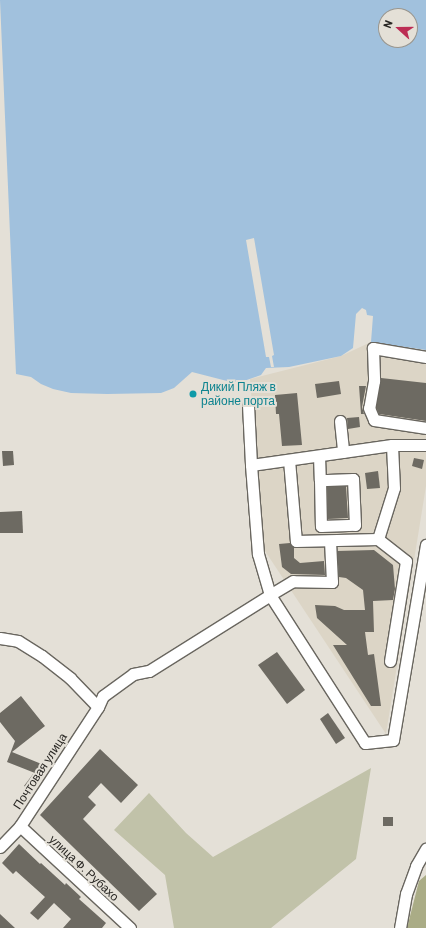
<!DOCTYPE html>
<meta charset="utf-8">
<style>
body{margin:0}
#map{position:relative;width:426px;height:928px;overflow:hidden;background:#e4e0d7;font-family:Barlow,sans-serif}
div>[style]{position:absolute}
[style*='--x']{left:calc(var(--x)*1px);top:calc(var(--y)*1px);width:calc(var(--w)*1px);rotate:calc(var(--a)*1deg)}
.built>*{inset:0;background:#dcd5c6}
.green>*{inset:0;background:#c1c2a9}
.forest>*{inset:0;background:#aaac86}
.water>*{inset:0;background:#a1c1dd}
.pier>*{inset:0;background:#e4e0d7}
.building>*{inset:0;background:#6d6a62}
.roads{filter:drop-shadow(1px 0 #69665f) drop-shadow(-1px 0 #69665f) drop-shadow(0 1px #69665f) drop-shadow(0 -1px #69665f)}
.minor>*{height:11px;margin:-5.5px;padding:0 5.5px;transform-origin:5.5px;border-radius:5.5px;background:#fff}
.dots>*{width:11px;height:11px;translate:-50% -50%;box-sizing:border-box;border:2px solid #e4e0d7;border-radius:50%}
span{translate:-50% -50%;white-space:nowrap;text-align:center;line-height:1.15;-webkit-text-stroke:4px #e4e0d7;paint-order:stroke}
.culture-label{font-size:12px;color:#0d838f}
.left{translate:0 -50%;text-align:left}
.street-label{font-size:12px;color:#282623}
.north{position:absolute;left:378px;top:8px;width:40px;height:40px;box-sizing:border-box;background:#e4e0d7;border:1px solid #99968f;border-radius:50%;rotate:291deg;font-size:11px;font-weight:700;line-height:16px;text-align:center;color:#282623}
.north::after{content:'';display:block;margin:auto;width:14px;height:18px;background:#bc2d54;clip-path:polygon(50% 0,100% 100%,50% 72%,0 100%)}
</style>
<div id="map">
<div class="built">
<i style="clip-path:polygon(371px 342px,426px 350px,426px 486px,386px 734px,263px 548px,250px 379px,341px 356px)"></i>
</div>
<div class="green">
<i style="clip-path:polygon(371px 768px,356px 859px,271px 928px,174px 928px,165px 875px,114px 830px,149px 793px,186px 833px,213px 857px)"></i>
</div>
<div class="forest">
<i style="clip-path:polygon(426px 875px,426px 928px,407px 928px,419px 881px)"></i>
</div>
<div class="water">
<i style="clip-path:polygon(evenodd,0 0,426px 0,426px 350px,371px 342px,373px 316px,367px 315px,366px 310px,362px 308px,356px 314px,353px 348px,341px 356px,289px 367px,266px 368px,261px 375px,241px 382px,227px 381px,192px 372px,174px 388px,161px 393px,107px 394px,71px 393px,53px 389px,41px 384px,31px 377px,16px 374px,0 0,386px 16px,410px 16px,410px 40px,386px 40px,386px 16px)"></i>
</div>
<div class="pier">
<i style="clip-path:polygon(254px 238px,274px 355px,272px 356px,274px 367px,271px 367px,269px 357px,266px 357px,246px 240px)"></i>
</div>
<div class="building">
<i style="clip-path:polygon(381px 378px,426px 383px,426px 421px,379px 414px,376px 407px)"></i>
<i style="clip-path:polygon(339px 381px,341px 394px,317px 398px,315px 384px)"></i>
<i style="clip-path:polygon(359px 386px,366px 386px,362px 407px,364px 414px,361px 414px)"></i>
<i style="clip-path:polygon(297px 393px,302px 445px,282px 446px,279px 414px,276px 414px,275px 395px)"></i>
<i style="clip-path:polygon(359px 417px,360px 427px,348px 429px,347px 418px)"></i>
<i style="clip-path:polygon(2px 451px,13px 451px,14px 465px,3px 466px)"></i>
<i style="clip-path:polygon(414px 458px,424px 460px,422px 469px,412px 466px)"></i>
<i style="clip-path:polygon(378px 471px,380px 488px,367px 489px,365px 473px)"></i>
<i style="clip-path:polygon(346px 486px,348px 518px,328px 519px,327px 487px)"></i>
<i style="clip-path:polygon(22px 511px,23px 533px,0 533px,0 512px)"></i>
<i style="clip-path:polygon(290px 543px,294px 547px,294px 558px,300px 563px,324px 561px,325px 575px,291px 574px,282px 567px,279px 544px)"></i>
<i style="clip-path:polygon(374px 550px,393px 565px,395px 589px,393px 600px,373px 601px,374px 632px,365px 632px,368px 655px,374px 654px,381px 706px,371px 706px,333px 645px,347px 645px,317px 618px,315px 605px,335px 606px,344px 610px,365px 610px,363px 590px,346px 578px,339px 577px,337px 551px)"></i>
<i style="clip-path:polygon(277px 652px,305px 690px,287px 704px,258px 665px)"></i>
<i style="clip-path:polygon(21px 696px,45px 726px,12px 752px,44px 765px,40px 775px,7px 762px,15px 741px,0 722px,0 713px)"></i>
<i style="clip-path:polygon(328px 713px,345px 738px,336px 744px,320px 719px)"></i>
<i style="clip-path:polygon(100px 749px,138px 785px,121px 803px,101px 783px,88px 797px,96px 805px,83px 819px,157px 894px,139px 911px,40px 815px)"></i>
<i style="clip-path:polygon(33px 774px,41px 780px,32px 791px,24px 786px)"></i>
<i style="clip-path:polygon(383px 817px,393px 817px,393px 826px,383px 826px)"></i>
<i style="clip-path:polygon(19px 844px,40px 864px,41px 863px,65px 885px,66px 883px,81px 897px,79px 899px,106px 923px,102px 928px,63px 928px,71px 919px,54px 903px,38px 920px,30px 913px,45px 897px,16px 871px,13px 874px,2px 863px)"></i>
<i style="clip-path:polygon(0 914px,15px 928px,0 928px)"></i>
</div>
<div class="roads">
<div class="minor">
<i style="--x:426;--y:357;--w:54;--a:-170.4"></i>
<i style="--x:373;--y:348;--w:33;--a:88"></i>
<i style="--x:374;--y:381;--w:27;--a:100"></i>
<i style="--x:369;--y:408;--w:13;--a:67"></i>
<i style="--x:374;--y:420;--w:53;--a:8.7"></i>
<i style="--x:248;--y:405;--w:60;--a:87.1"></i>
<i style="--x:340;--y:421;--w:31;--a:84"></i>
<i style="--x:319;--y:456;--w:24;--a:88"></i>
<i style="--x:320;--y:480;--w:46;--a:88.8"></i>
<i style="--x:321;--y:526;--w:34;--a:-2"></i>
<i style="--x:355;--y:525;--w:46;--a:-92.5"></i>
<i style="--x:353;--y:479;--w:33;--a:178"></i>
<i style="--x:289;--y:460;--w:81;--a:85.1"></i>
<i style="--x:296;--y:541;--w:82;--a:-1.4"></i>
<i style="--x:330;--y:541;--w:41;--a:87.2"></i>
<i style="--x:332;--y:582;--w:39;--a:-179"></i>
<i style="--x:293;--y:581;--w:27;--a:149"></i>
<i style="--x:270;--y:595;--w:43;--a:-106.3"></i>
<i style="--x:258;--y:554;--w:89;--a:-94.5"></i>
<i style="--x:251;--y:465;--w:142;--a:-8.1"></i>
<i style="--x:392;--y:445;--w:34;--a:0"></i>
<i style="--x:0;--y:638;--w:18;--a:9"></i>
<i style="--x:18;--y:641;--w:28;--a:32"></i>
<i style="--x:42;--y:656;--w:36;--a:38"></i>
<i style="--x:70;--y:678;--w:40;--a:46"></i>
<i style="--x:390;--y:661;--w:101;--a:-80.9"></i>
<i style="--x:406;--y:561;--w:36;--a:-142"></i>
<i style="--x:378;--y:539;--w:53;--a:-72.6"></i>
<i style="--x:394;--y:488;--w:43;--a:-92.7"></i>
<i style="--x:20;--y:826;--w:150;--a:42.8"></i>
<i style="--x:0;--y:847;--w:29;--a:-46"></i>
<i style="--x:20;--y:826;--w:142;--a:-56.8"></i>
<i style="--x:98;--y:707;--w:12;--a:-66"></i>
<i style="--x:103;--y:696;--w:37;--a:-36"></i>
<i style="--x:133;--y:674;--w:16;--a:-11"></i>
<i style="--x:149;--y:671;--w:143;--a:-32.1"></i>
<i style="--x:270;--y:595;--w:176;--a:57.3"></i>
<i style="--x:365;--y:743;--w:28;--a:-6"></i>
<i style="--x:393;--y:740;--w:198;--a:-80.4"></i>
<i style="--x:400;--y:928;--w:35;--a:-80"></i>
<i style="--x:406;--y:894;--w:30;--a:-70"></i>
<i style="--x:416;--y:866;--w:20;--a:-60"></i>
</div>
</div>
<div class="dots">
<i style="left:193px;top:394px;background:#0f9aa8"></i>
</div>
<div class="culture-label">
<span class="left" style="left:201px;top:394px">Дикий Пляж в<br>районе порта</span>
</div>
<div class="street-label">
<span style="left:40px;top:771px;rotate:-57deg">Почтовая улица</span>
<span style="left:84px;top:868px;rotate:43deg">улица Ф. Рубахо</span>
</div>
<div class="north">N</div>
</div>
